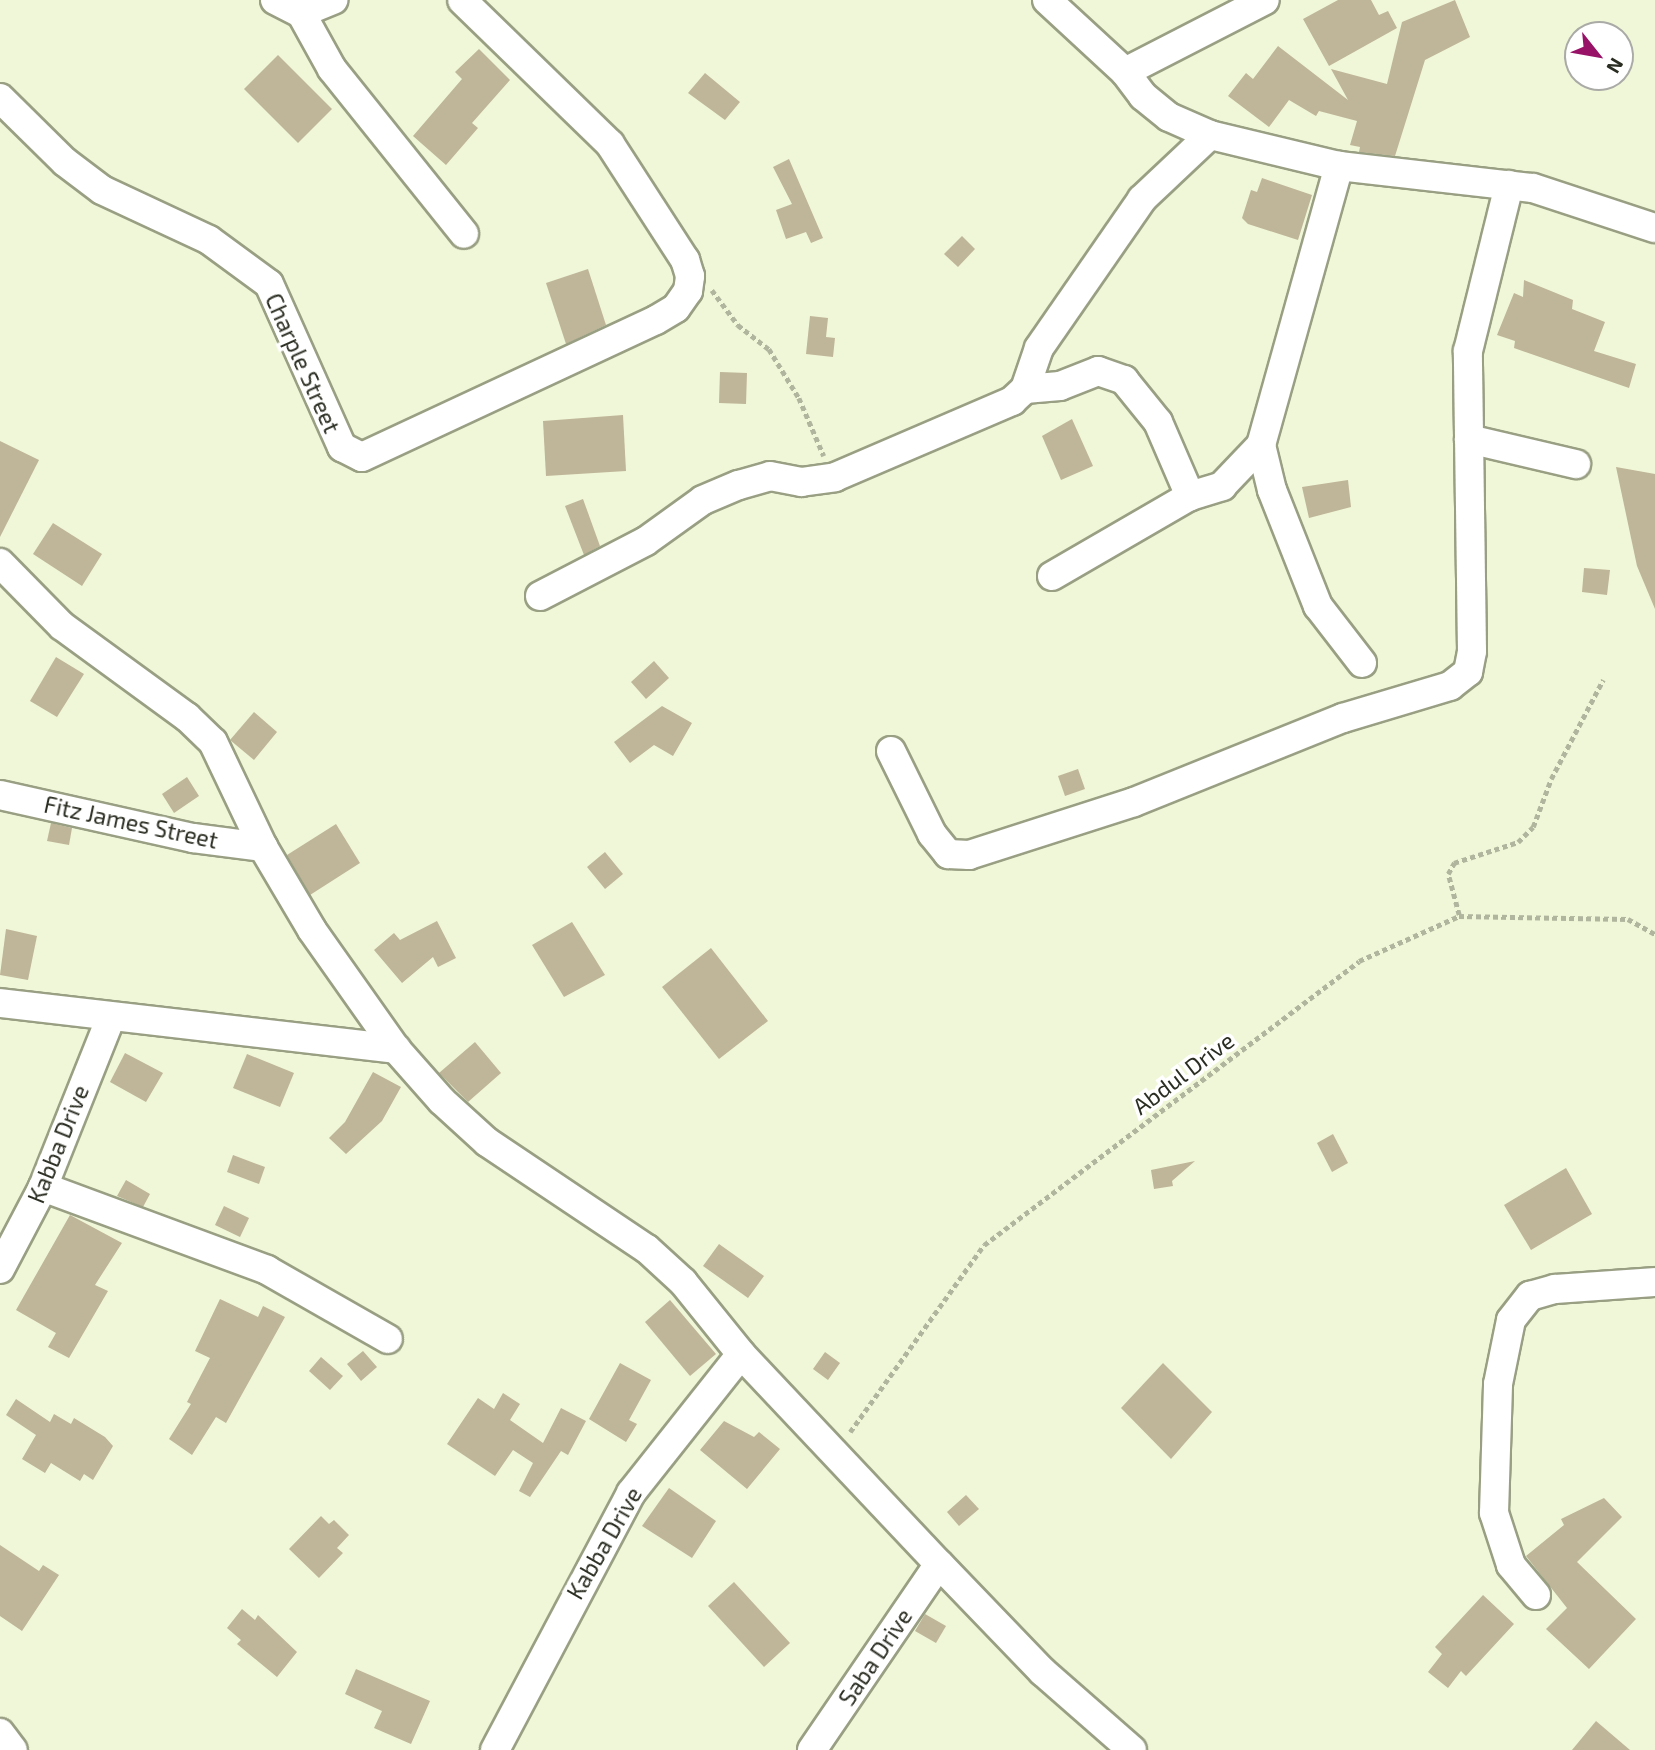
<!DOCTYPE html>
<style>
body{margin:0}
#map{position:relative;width:1655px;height:1750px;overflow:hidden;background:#f0f7d8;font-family:"Exo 2",sans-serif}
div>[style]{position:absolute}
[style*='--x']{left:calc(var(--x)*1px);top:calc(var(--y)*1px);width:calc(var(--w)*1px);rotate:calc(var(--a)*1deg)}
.building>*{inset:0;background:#bfb598}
.path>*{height:4.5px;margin-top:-2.25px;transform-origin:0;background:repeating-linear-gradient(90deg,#b0b69d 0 5px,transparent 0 8.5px)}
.roads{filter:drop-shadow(2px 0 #999f83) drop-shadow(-2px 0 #999f83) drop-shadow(0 2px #999f83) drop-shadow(0 -2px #999f83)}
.minor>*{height:28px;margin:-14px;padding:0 14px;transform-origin:14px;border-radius:14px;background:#fff}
span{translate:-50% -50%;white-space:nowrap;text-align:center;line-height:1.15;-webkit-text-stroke:7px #fff;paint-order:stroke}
.street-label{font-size:23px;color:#2a2d21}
.north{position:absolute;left:1564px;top:21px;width:70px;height:70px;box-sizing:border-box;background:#fff;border:2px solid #aaaba6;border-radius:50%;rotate:121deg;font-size:19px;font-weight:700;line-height:28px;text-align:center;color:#2a2d21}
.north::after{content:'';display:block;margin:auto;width:24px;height:32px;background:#981267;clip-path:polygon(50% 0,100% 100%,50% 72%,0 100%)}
</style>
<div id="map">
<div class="building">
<i style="clip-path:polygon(1338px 0,1371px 0,1379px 15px,1388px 11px,1397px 28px,1329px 66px,1303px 19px)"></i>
<i style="clip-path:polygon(1455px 0,1470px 37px,1425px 60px,1395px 156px,1359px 152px,1360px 147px,1350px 145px,1357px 121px,1319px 111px,1316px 116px,1289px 100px,1269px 127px,1228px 96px,1246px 73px,1253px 79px,1278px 46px,1348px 100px,1331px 69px,1387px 84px,1402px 22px)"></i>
<i style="clip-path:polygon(479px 49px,510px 80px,472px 123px,478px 128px,446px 165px,413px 136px,462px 79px,455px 72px)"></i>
<i style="clip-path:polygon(278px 55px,332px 109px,298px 143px,244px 89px)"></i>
<i style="clip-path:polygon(705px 73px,740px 102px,725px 120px,688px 93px)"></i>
<i style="clip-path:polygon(789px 159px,823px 238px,811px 243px,806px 232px,786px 239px,776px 210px,792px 204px,773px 167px)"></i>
<i style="clip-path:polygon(1262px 178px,1312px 195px,1298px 240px,1248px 224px,1242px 218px,1251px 190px,1257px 192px)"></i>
<i style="clip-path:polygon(962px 236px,975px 249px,958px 267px,944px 254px)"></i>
<i style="clip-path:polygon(588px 269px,606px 325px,566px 344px,546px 283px)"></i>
<i style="clip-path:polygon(1524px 280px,1573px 300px,1572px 309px,1605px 322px,1594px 351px,1636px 364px,1629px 388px,1514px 348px,1515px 341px,1497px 335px,1514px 293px,1523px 297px)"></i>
<i style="clip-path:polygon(810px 316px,828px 318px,826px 337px,835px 338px,833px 357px,806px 354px)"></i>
<i style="clip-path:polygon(720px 372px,747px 373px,746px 404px,719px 403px)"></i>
<i style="clip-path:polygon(623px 415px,626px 471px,546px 476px,543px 421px)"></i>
<i style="clip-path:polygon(1072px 419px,1093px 466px,1061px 480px,1042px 436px)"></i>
<i style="clip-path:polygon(0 441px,39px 460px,0 537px)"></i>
<i style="clip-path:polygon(1616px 467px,1655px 474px,1655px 609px,1637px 566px)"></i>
<i style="clip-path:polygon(1348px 480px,1351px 507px,1309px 518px,1302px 487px)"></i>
<i style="clip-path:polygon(583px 499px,600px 546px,584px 555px,565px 506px)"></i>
<i style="clip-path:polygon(53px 523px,102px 554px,82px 586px,33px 554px)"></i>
<i style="clip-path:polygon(1584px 568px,1610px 570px,1607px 595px,1582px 592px)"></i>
<i style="clip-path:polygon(56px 657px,84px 674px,57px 717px,30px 701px)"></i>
<i style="clip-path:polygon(654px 661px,669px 678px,646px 699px,631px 682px)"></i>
<i style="clip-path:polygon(662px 706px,692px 723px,673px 756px,654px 745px,630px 763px,614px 742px)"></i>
<i style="clip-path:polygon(254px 712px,277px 732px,254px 760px,230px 740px)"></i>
<i style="clip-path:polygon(1078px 769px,1085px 789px,1065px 796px,1058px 776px)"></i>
<i style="clip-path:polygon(187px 777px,199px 796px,174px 813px,162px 794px)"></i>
<i style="clip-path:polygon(51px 823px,72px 828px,69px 845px,47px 841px)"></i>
<i style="clip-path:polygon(336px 824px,360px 863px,310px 895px,287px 855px)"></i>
<i style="clip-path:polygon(605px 852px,623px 874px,605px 889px,587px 867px)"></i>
<i style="clip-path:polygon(437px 921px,456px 958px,438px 967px,433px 957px,402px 983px,374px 950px,394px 933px,400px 940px)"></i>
<i style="clip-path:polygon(572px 922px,605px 975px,564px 997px,532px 945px)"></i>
<i style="clip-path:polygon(6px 929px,37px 936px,28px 980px,0 975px)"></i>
<i style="clip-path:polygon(711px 948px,768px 1021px,719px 1059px,662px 987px)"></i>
<i style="clip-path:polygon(475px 1042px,501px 1073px,468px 1102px,439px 1073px)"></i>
<i style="clip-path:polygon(125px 1053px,163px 1073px,146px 1102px,110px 1082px)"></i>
<i style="clip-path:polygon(247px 1054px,294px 1073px,280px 1107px,233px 1088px)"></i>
<i style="clip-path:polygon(373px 1072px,401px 1087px,382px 1121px,346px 1154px,329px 1138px,345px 1122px)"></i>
<i style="clip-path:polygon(1333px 1134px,1348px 1163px,1332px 1172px,1317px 1143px)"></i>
<i style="clip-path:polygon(233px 1155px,265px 1167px,259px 1184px,227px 1172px)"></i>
<i style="clip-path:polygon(1195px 1161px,1172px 1181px,1173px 1186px,1154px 1189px,1151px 1170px)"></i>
<i style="clip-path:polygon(1566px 1168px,1592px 1214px,1531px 1250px,1504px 1205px)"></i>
<i style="clip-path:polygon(126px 1180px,150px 1194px,143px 1207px,117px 1196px)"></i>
<i style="clip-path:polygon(224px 1206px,249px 1218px,240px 1237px,215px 1225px)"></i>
<i style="clip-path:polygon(70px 1215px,122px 1243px,95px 1285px,108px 1291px,69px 1358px,48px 1347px,56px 1333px,16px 1310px)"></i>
<i style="clip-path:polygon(719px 1244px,764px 1276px,748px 1298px,703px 1266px)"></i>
<i style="clip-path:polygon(220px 1299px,258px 1317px,263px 1306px,285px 1317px,226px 1423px,216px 1417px,192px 1455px,169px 1439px,191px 1404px,187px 1402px,210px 1358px,195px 1351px)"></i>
<i style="clip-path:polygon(670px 1300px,716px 1354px,690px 1376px,645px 1322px)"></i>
<i style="clip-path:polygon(363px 1351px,377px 1367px,361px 1381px,347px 1364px)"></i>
<i style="clip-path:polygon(825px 1352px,840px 1363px,828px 1380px,813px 1369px)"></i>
<i style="clip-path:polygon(321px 1357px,343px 1376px,330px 1390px,309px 1371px)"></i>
<i style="clip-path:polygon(620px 1363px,651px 1380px,629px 1420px,637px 1424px,626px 1442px,589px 1419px)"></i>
<i style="clip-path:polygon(1163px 1363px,1212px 1412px,1171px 1459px,1121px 1408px)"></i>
<i style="clip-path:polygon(503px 1393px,520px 1404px,510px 1420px,543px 1443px,561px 1408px,586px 1421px,568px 1455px,561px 1451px,530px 1497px,519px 1491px,533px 1463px,513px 1450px,495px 1476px,447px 1444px,478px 1398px,494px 1409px)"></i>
<i style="clip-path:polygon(16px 1399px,50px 1422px,54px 1414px,71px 1424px,74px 1418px,105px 1437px,113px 1446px,93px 1480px,84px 1474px,80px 1481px,51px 1463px,45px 1473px,22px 1459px,36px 1435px,6px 1415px)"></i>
<i style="clip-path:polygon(724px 1421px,754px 1437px,759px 1432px,780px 1449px,747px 1489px,700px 1450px)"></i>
<i style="clip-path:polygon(669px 1488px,716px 1521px,692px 1558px,642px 1526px)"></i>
<i style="clip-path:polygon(966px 1495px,979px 1509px,959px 1526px,947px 1512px)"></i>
<i style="clip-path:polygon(1604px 1498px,1622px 1517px,1577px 1562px,1636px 1619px,1589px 1669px,1546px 1629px,1567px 1608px,1526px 1556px,1564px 1525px,1561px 1519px)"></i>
<i style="clip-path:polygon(321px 1516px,329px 1524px,334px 1520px,349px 1535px,337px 1548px,343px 1553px,319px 1578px,289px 1549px)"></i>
<i style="clip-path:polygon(0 1545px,39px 1571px,43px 1565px,59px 1575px,22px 1631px,0 1616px)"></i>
<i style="clip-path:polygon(734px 1582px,790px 1643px,764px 1667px,708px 1606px)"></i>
<i style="clip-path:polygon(1483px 1595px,1514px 1624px,1466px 1676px,1461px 1671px,1448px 1688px,1428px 1672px,1442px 1654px,1435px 1647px)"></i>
<i style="clip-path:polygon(242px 1609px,255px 1620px,258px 1615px,297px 1652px,277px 1677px,237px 1644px,241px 1640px,227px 1628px)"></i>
<i style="clip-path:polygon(925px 1614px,946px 1626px,936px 1643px,915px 1631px)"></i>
<i style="clip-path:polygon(356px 1669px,430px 1701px,411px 1744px,374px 1728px,382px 1711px,345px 1694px)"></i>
<i style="clip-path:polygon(1596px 1721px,1630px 1750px,1572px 1750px)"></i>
</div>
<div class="path">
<i style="--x:712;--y:290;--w:44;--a:53.4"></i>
<i style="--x:738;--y:325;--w:39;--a:38"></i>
<i style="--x:769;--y:349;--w:57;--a:58.5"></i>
<i style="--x:799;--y:398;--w:63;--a:66.7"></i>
<i style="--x:1459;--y:915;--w:42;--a:-105"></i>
<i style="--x:1448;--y:874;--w:13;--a:-61"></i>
<i style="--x:1454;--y:863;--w:67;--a:-18.2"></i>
<i style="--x:1518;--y:842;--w:21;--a:-45"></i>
<i style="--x:1533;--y:827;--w:51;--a:-69.4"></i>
<i style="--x:1551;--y:779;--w:112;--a:-62.3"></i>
<i style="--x:850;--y:1432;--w:230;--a:-54.4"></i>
<i style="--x:984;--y:1245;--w:470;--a:-37.1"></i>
<i style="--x:1359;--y:961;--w:110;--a:-24.2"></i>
<i style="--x:1459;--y:916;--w:169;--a:1"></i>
<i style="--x:1628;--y:919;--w:31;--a:29"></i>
</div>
<div class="roads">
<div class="minor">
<i style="--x:275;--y:0;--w:29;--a:27"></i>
<i style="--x:301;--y:13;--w:35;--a:-22"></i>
<i style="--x:1047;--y:0;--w:106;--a:42.7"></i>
<i style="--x:1125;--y:72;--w:30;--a:53"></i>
<i style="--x:1143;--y:96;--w:33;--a:39"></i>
<i style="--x:1169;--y:117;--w:45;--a:23.7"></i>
<i style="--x:1210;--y:135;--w:133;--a:13.5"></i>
<i style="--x:1339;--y:166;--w:195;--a:6.5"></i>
<i style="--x:1533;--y:188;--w:128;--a:18.2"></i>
<i style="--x:301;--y:13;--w:64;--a:61"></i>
<i style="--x:332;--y:69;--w:211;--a:51.3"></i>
<i style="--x:1125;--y:72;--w:157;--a:-27.2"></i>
<i style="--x:0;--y:98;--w:91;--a:44.6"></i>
<i style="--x:65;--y:162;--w:46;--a:37.1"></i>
<i style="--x:102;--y:190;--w:118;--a:25"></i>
<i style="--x:209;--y:240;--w:74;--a:36.3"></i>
<i style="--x:269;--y:284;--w:179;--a:65.9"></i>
<i style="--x:342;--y:447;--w:22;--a:27"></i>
<i style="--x:362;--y:457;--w:324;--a:-25"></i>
<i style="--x:656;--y:320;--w:23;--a:-31"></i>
<i style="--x:676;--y:308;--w:21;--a:-55"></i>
<i style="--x:688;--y:291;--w:15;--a:-82"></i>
<i style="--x:690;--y:276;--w:17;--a:-107"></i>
<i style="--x:685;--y:260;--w:138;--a:-122.9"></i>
<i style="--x:610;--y:144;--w:206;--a:-135.8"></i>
<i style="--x:1025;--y:389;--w:35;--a:-5"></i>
<i style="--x:1060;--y:386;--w:41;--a:-21.5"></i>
<i style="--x:1098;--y:371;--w:28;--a:19"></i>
<i style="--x:1124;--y:380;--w:54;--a:51"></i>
<i style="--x:1158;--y:422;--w:81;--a:66.6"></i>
<i style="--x:1469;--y:439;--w:110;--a:13.2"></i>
<i style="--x:1261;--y:445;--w:46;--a:76.3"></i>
<i style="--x:1272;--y:490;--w:125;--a:68.4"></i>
<i style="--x:1318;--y:606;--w:72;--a:52.3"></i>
<i style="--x:0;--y:563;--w:88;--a:45.5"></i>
<i style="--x:62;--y:626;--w:155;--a:36.1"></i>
<i style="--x:187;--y:717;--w:36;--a:44"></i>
<i style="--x:213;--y:742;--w:116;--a:64.5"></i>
<i style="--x:263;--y:847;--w:96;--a:59.4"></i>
<i style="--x:312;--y:930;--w:146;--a:54.8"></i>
<i style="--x:396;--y:1049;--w:69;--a:48.5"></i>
<i style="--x:442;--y:1101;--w:61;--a:42.3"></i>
<i style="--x:487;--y:1142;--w:192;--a:33.8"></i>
<i style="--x:647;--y:1249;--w:49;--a:42.5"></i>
<i style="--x:683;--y:1282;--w:92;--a:51.1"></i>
<i style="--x:741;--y:1354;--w:289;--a:46.7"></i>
<i style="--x:939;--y:1564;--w:150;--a:46.1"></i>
<i style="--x:1043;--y:1672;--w:118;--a:41.2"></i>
<i style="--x:1052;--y:576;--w:160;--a:-30.1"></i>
<i style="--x:1190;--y:496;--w:34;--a:-17"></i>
<i style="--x:1222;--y:486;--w:57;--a:-46.4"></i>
<i style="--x:1261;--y:445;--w:290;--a:-74.4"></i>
<i style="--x:540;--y:596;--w:119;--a:-27.4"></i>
<i style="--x:646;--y:541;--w:70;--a:-35.7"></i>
<i style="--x:703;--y:500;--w:39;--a:-23"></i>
<i style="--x:739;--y:485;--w:32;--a:-16"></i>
<i style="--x:770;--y:476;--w:32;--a:11"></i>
<i style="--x:801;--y:482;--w:34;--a:-8"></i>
<i style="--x:835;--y:477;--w:193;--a:-23.2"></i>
<i style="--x:1012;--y:401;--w:18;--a:-43"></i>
<i style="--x:1025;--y:389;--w:43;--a:-71.1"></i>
<i style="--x:1039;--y:348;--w:181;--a:-55.3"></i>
<i style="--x:1142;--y:199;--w:93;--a:-43.3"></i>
<i style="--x:891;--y:751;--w:93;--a:63.7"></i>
<i style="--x:932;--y:834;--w:26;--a:51"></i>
<i style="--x:948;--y:854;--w:21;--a:3"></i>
<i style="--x:969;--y:855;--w:173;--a:-17.8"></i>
<i style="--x:1134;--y:802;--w:225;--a:-21.9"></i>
<i style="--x:1343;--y:718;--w:112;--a:-16.7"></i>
<i style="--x:1450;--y:686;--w:23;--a:-38"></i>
<i style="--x:1468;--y:672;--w:21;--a:-79"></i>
<i style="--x:1472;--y:651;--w:300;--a:-90.8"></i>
<i style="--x:1468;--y:351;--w:171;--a:-76.1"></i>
<i style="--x:0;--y:795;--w:198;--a:12.6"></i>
<i style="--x:193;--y:838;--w:71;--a:7.3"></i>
<i style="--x:0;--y:1003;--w:399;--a:6.6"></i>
<i style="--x:43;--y:1187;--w:239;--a:20.3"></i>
<i style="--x:267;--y:1270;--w:139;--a:29.7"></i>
<i style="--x:0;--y:1269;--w:93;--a:-62.3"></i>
<i style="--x:43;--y:1187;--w:183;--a:-68.2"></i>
<i style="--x:1536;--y:1595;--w:39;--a:-130"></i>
<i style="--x:1511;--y:1565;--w:55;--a:-108.1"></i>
<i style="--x:1494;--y:1513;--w:129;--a:-88.2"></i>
<i style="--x:1498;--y:1384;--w:65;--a:-78.5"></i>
<i style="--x:1511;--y:1320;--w:31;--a:-52"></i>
<i style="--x:1530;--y:1296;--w:26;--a:-16"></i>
<i style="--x:1555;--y:1289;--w:100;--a:-4"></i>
<i style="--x:0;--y:1733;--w:21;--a:53"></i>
<i style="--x:495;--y:1750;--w:291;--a:-62.1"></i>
<i style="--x:631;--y:1493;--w:177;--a:-51.6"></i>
<i style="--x:812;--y:1750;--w:225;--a:-55.7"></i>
</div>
</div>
<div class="street-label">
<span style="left:303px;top:363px;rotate:66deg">Charple Street</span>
<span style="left:131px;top:822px;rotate:12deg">Fitz James Street</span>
<span style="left:1183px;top:1073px;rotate:-37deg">Abdul Drive</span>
<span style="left:58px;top:1144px;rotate:-68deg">Kabba Drive</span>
<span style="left:604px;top:1543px;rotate:-60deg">Kabba Drive</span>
<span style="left:875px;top:1657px;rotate:-56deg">Saba Drive</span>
</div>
<div class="north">N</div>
</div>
